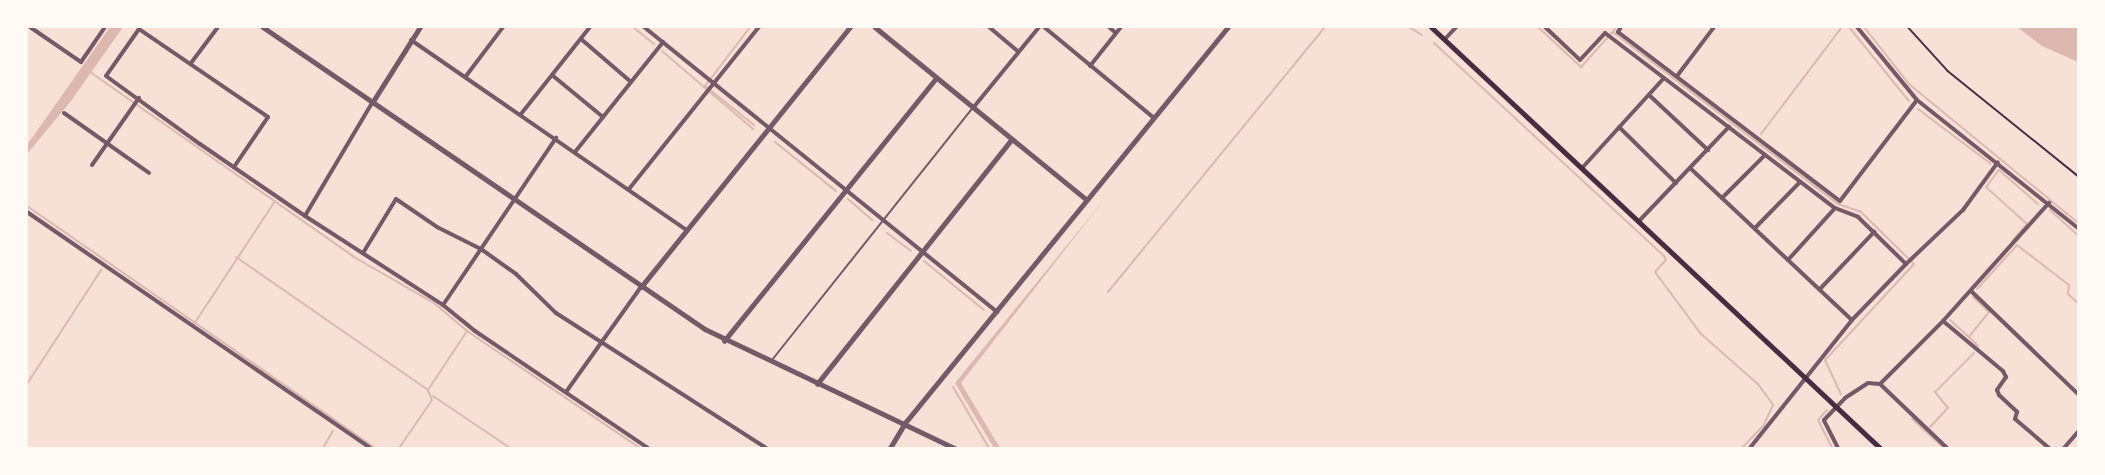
<!DOCTYPE html>
<style>
body{margin:0}
#map{position:relative;width:2105px;height:475px;overflow:hidden;background:#f7e1d7;font-family:Overpass,sans-serif}
div>[style]{position:absolute}
[style*='--x']{left:calc(var(--x)*1px);top:calc(var(--y)*1px);width:calc(var(--w)*1px);rotate:calc(var(--a)*1deg)}
.water>*{inset:0;background:#dcb8b0}
.stream>*{height:2px;margin:-1px;padding:0 1px;transform-origin:1px;border-radius:1px;background:#dcb8b0}
.path>*{height:1.5px;margin:-0.75px;padding:0 0.75px;transform-origin:0.75px;border-radius:0.75px;background:#4a2c40}
.pedestrian>*{height:2px;margin:-1px;padding:0 1px;transform-origin:1px;border-radius:1px;background:#755966}
.minor>*{height:4px;margin:-2px;padding:0 2px;transform-origin:2px;border-radius:2px;background:#755966}
.tertiary>*{height:4.5px;margin:-2.25px;padding:0 2.25px;transform-origin:2.25px;border-radius:2.25px;background:#755966}
.secondary>*{height:5px;margin:-2.5px;padding:0 2.5px;transform-origin:2.5px;border-radius:2.5px;background:#4a2c40}
span{translate:-50% -50%;white-space:nowrap;text-align:center;line-height:1.15;-webkit-text-stroke:6px #fffaf5;paint-order:stroke}
.frame{position:absolute;inset:0;border:28px solid #fffaf5;pointer-events:none}
</style>
<div id="map">
<div class="water">
<i style="clip-path:polygon(110px 27px,123px 27px,71px 101px,27px 154px,27px 145px)"></i>
<i style="clip-path:polygon(2017px 27px,2078px 27px,2078px 62px,2042px 46px)"></i>
<i style="clip-path:polygon(1107px 196px,961px 383px,1000px 448px,994px 448px,955px 383px)"></i>
</div>
<div class="stream">
<i style="--x:633;--y:27;--w:27;--a:39"></i>
<i style="--x:750;--y:27;--w:74;--a:127.3"></i>
<i style="--x:705;--y:86;--w:63;--a:38.5"></i>
<i style="--x:1409;--y:27;--w:15;--a:32"></i>
<i style="--x:1538;--y:27;--w:59;--a:42.9"></i>
<i style="--x:1581;--y:67;--w:54;--a:-48"></i>
<i style="--x:1849;--y:27;--w:95;--a:51"></i>
<i style="--x:1864;--y:27;--w:73;--a:51.7"></i>
<i style="--x:1909;--y:84;--w:219;--a:39.4"></i>
<i style="--x:1613;--y:32;--w:283;--a:37.4"></i>
<i style="--x:1838;--y:204;--w:24;--a:19"></i>
<i style="--x:1861;--y:212;--w:74;--a:44.5"></i>
<i style="--x:1914;--y:264;--w:131;--a:132.8"></i>
<i style="--x:1825;--y:360;--w:38;--a:65"></i>
<i style="--x:1434;--y:43;--w:313;--a:42.8"></i>
<i style="--x:1664;--y:256;--w:4;--a:63"></i>
<i style="--x:1666;--y:260;--w:16;--a:133"></i>
<i style="--x:1655;--y:272;--w:77;--a:53.4"></i>
<i style="--x:1701;--y:334;--w:76;--a:41.3"></i>
<i style="--x:1758;--y:384;--w:26;--a:54"></i>
<i style="--x:1773;--y:405;--w:23;--a:115"></i>
<i style="--x:1763;--y:426;--w:30;--a:134"></i>
<i style="--x:662;--y:51;--w:120;--a:40.6"></i>
<i style="--x:90;--y:72;--w:322;--a:35"></i>
<i style="--x:354;--y:257;--w:92;--a:29.9"></i>
<i style="--x:434;--y:303;--w:43;--a:40.3"></i>
<i style="--x:467;--y:331;--w:209;--a:34.1"></i>
<i style="--x:1918;--y:109;--w:91;--a:37"></i>
<i style="--x:1761;--y:134;--w:134;--a:-52.9"></i>
<i style="--x:775;--y:142;--w:78;--a:38.8"></i>
<i style="--x:848;--y:199;--w:32;--a:41"></i>
<i style="--x:27;--y:206;--w:424;--a:34.8"></i>
<i style="--x:2050;--y:210;--w:38;--a:42"></i>
<i style="--x:887;--y:233;--w:30;--a:37"></i>
<i style="--x:2012;--y:241;--w:23;--a:-49"></i>
<i style="--x:2027;--y:224;--w:55;--a:-137.9"></i>
<i style="--x:1986;--y:187;--w:21;--a:-53"></i>
<i style="--x:1999;--y:170;--w:52;--a:41.1"></i>
<i style="--x:236;--y:257;--w:234;--a:34.7"></i>
<i style="--x:924;--y:261;--w:77;--a:39.2"></i>
<i style="--x:1977;--y:289;--w:59;--a:-47.7"></i>
<i style="--x:2017;--y:245;--w:66;--a:37.6"></i>
<i style="--x:2069;--y:285;--w:9;--a:96"></i>
<i style="--x:2068;--y:294;--w:13;--a:42"></i>
<i style="--x:1108;--y:292;--w:343;--a:-50.7"></i>
<i style="--x:1973;--y:297;--w:22;--a:43"></i>
<i style="--x:1989;--y:312;--w:32;--a:129"></i>
<i style="--x:1969;--y:337;--w:13;--a:45"></i>
<i style="--x:1950;--y:320;--w:25;--a:42"></i>
<i style="--x:194;--y:324;--w:147;--a:-56.6"></i>
<i style="--x:27;--y:384;--w:136;--a:-57"></i>
<i style="--x:953;--y:387;--w:71;--a:59.5"></i>
<i style="--x:433;--y:396;--w:93;--a:34"></i>
<i style="--x:1827;--y:410;--w:13;--a:132"></i>
<i style="--x:1818;--y:420;--w:31;--a:63"></i>
<i style="--x:1912;--y:419;--w:43;--a:42.2"></i>
<i style="--x:1930;--y:427;--w:26;--a:-47"></i>
<i style="--x:1948;--y:408;--w:21;--a:-129"></i>
<i style="--x:1935;--y:392;--w:55;--a:-45"></i>
<i style="--x:323;--y:448;--w:20;--a:-60"></i>
<i style="--x:399;--y:448;--w:58;--a:-55.5"></i>
<i style="--x:432;--y:400;--w:11;--a:-112"></i>
<i style="--x:428;--y:390;--w:71;--a:-56.5"></i>
</div>
<div class="path">
<i style="--x:1908;--y:27;--w:59;--a:47.7"></i>
<i style="--x:1948;--y:71;--w:167;--a:38.9"></i>
</div>
<div class="pedestrian">
<i style="--x:772;--y:360;--w:321;--a:-51.5"></i>
</div>
<div class="minor">
<i style="--x:30;--y:27;--w:62;--a:34.5"></i>
<i style="--x:81;--y:62;--w:42;--a:-55.6"></i>
<i style="--x:644;--y:27;--w:454;--a:38.9"></i>
<i style="--x:989;--y:27;--w:38;--a:40"></i>
<i style="--x:1044;--y:27;--w:143;--a:39.6"></i>
<i style="--x:1109;--y:27;--w:9;--a:41"></i>
<i style="--x:1545;--y:27;--w:48;--a:43.3"></i>
<i style="--x:1580;--y:60;--w:37;--a:-47"></i>
<i style="--x:1605;--y:33;--w:289;--a:37.3"></i>
<i style="--x:1835;--y:208;--w:25;--a:21"></i>
<i style="--x:1858;--y:217;--w:67;--a:44.4"></i>
<i style="--x:1906;--y:264;--w:78;--a:134"></i>
<i style="--x:1852;--y:320;--w:164;--a:128.6"></i>
<i style="--x:1621;--y:27;--w:6;--a:121"></i>
<i style="--x:1618;--y:32;--w:279;--a:37.3"></i>
<i style="--x:1840;--y:201;--w:127;--a:-52.7"></i>
<i style="--x:1857;--y:27;--w:94;--a:50.6"></i>
<i style="--x:1917;--y:100;--w:206;--a:38.5"></i>
<i style="--x:581;--y:39;--w:66;--a:40.7"></i>
<i style="--x:1445;--y:39;--w:16;--a:-47"></i>
<i style="--x:411;--y:40;--w:334;--a:34.6"></i>
<i style="--x:191;--y:63;--w:45;--a:-53.1"></i>
<i style="--x:1090;--y:66;--w:50;--a:-51.5"></i>
<i style="--x:552;--y:75;--w:66;--a:39.5"></i>
<i style="--x:466;--y:76;--w:61;--a:-52.9"></i>
<i style="--x:1677;--y:76;--w:61;--a:-52.9"></i>
<i style="--x:1649;--y:95;--w:81;--a:43"></i>
<i style="--x:372;--y:103;--w:131;--a:120.7"></i>
<i style="--x:305;--y:216;--w:164;--a:32.8"></i>
<i style="--x:443;--y:305;--w:41;--a:39.1"></i>
<i style="--x:475;--y:331;--w:209;--a:34.1"></i>
<i style="--x:973;--y:108;--w:104;--a:-50.8"></i>
<i style="--x:64;--y:113;--w:104;--a:35.2"></i>
<i style="--x:521;--y:114;--w:111;--a:-51.6"></i>
<i style="--x:1619;--y:127;--w:80;--a:44.5"></i>
<i style="--x:575;--y:152;--w:141;--a:-51.3"></i>
<i style="--x:92;--y:165;--w:82;--a:-55"></i>
<i style="--x:234;--y:167;--w:60;--a:-55.8"></i>
<i style="--x:268;--y:117;--w:156;--a:-145.7"></i>
<i style="--x:139;--y:29;--w:57;--a:125.1"></i>
<i style="--x:106;--y:76;--w:116;--a:35.9"></i>
<i style="--x:200;--y:144;--w:127;--a:34.4"></i>
<i style="--x:1583;--y:167;--w:120;--a:-47.7"></i>
<i style="--x:1690;--y:168;--w:222;--a:43.2"></i>
<i style="--x:629;--y:189;--w:208;--a:-51.3"></i>
<i style="--x:1722;--y:198;--w:61;--a:-45"></i>
<i style="--x:27;--y:212;--w:416;--a:34.5"></i>
<i style="--x:1640;--y:220;--w:129;--a:-46.3"></i>
<i style="--x:1755;--y:228;--w:64;--a:-45.6"></i>
<i style="--x:363;--y:253;--w:63;--a:-58.6"></i>
<i style="--x:396;--y:199;--w:50;--a:34.3"></i>
<i style="--x:437;--y:227;--w:49;--a:26.6"></i>
<i style="--x:481;--y:249;--w:43;--a:35.5"></i>
<i style="--x:516;--y:274;--w:56;--a:44.3"></i>
<i style="--x:556;--y:313;--w:250;--a:32.7"></i>
<i style="--x:1788;--y:260;--w:70;--a:-47.9"></i>
<i style="--x:1906;--y:264;--w:79;--a:-43.5"></i>
<i style="--x:1963;--y:210;--w:59;--a:-53.9"></i>
<i style="--x:1820;--y:289;--w:79;--a:-46.5"></i>
<i style="--x:1971;--y:291;--w:149;--a:43.9"></i>
<i style="--x:443;--y:305;--w:202;--a:-55.9"></i>
<i style="--x:1943;--y:321;--w:78;--a:39.8"></i>
<i style="--x:2003;--y:371;--w:7;--a:63"></i>
<i style="--x:2006;--y:377;--w:16;--a:125"></i>
<i style="--x:1997;--y:390;--w:5;--a:68"></i>
<i style="--x:1999;--y:395;--w:25;--a:43"></i>
<i style="--x:2017;--y:412;--w:7;--a:106"></i>
<i style="--x:2015;--y:419;--w:45;--a:40.5"></i>
<i style="--x:1880;--y:384;--w:93;--a:43.7"></i>
<i style="--x:566;--y:392;--w:129;--a:-54.5"></i>
<i style="--x:1838;--y:448;--w:31;--a:-117"></i>
<i style="--x:1824;--y:420;--w:30;--a:-46"></i>
<i style="--x:1845;--y:398;--w:27;--a:-33"></i>
<i style="--x:1868;--y:383;--w:12;--a:5"></i>
<i style="--x:1880;--y:384;--w:89;--a:-45"></i>
<i style="--x:1943;--y:321;--w:159;--a:-48.1"></i>
<i style="--x:2064;--y:448;--w:21;--a:-49"></i>
</div>
<div class="tertiary">
<i style="--x:263;--y:27;--w:535;--a:34.34"></i>
<i style="--x:705;--y:329;--w:277;--a:25.5"></i>
<i style="--x:875;--y:27;--w:272;--a:39.2"></i>
<i style="--x:372;--y:103;--w:90;--a:-57.7"></i>
<i style="--x:641;--y:287;--w:334;--a:-51.2"></i>
<i style="--x:724;--y:341;--w:338;--a:-51.1"></i>
<i style="--x:817;--y:384;--w:312;--a:-51.5"></i>
<i style="--x:890;--y:448;--w:29;--a:-59"></i>
<i style="--x:905;--y:423;--w:511;--a:-50.8"></i>
</div>
<div class="secondary">
<i style="--x:1431;--y:27;--w:616;--a:43.16"></i>
</div>
<div class="frame"></div>
</div>
